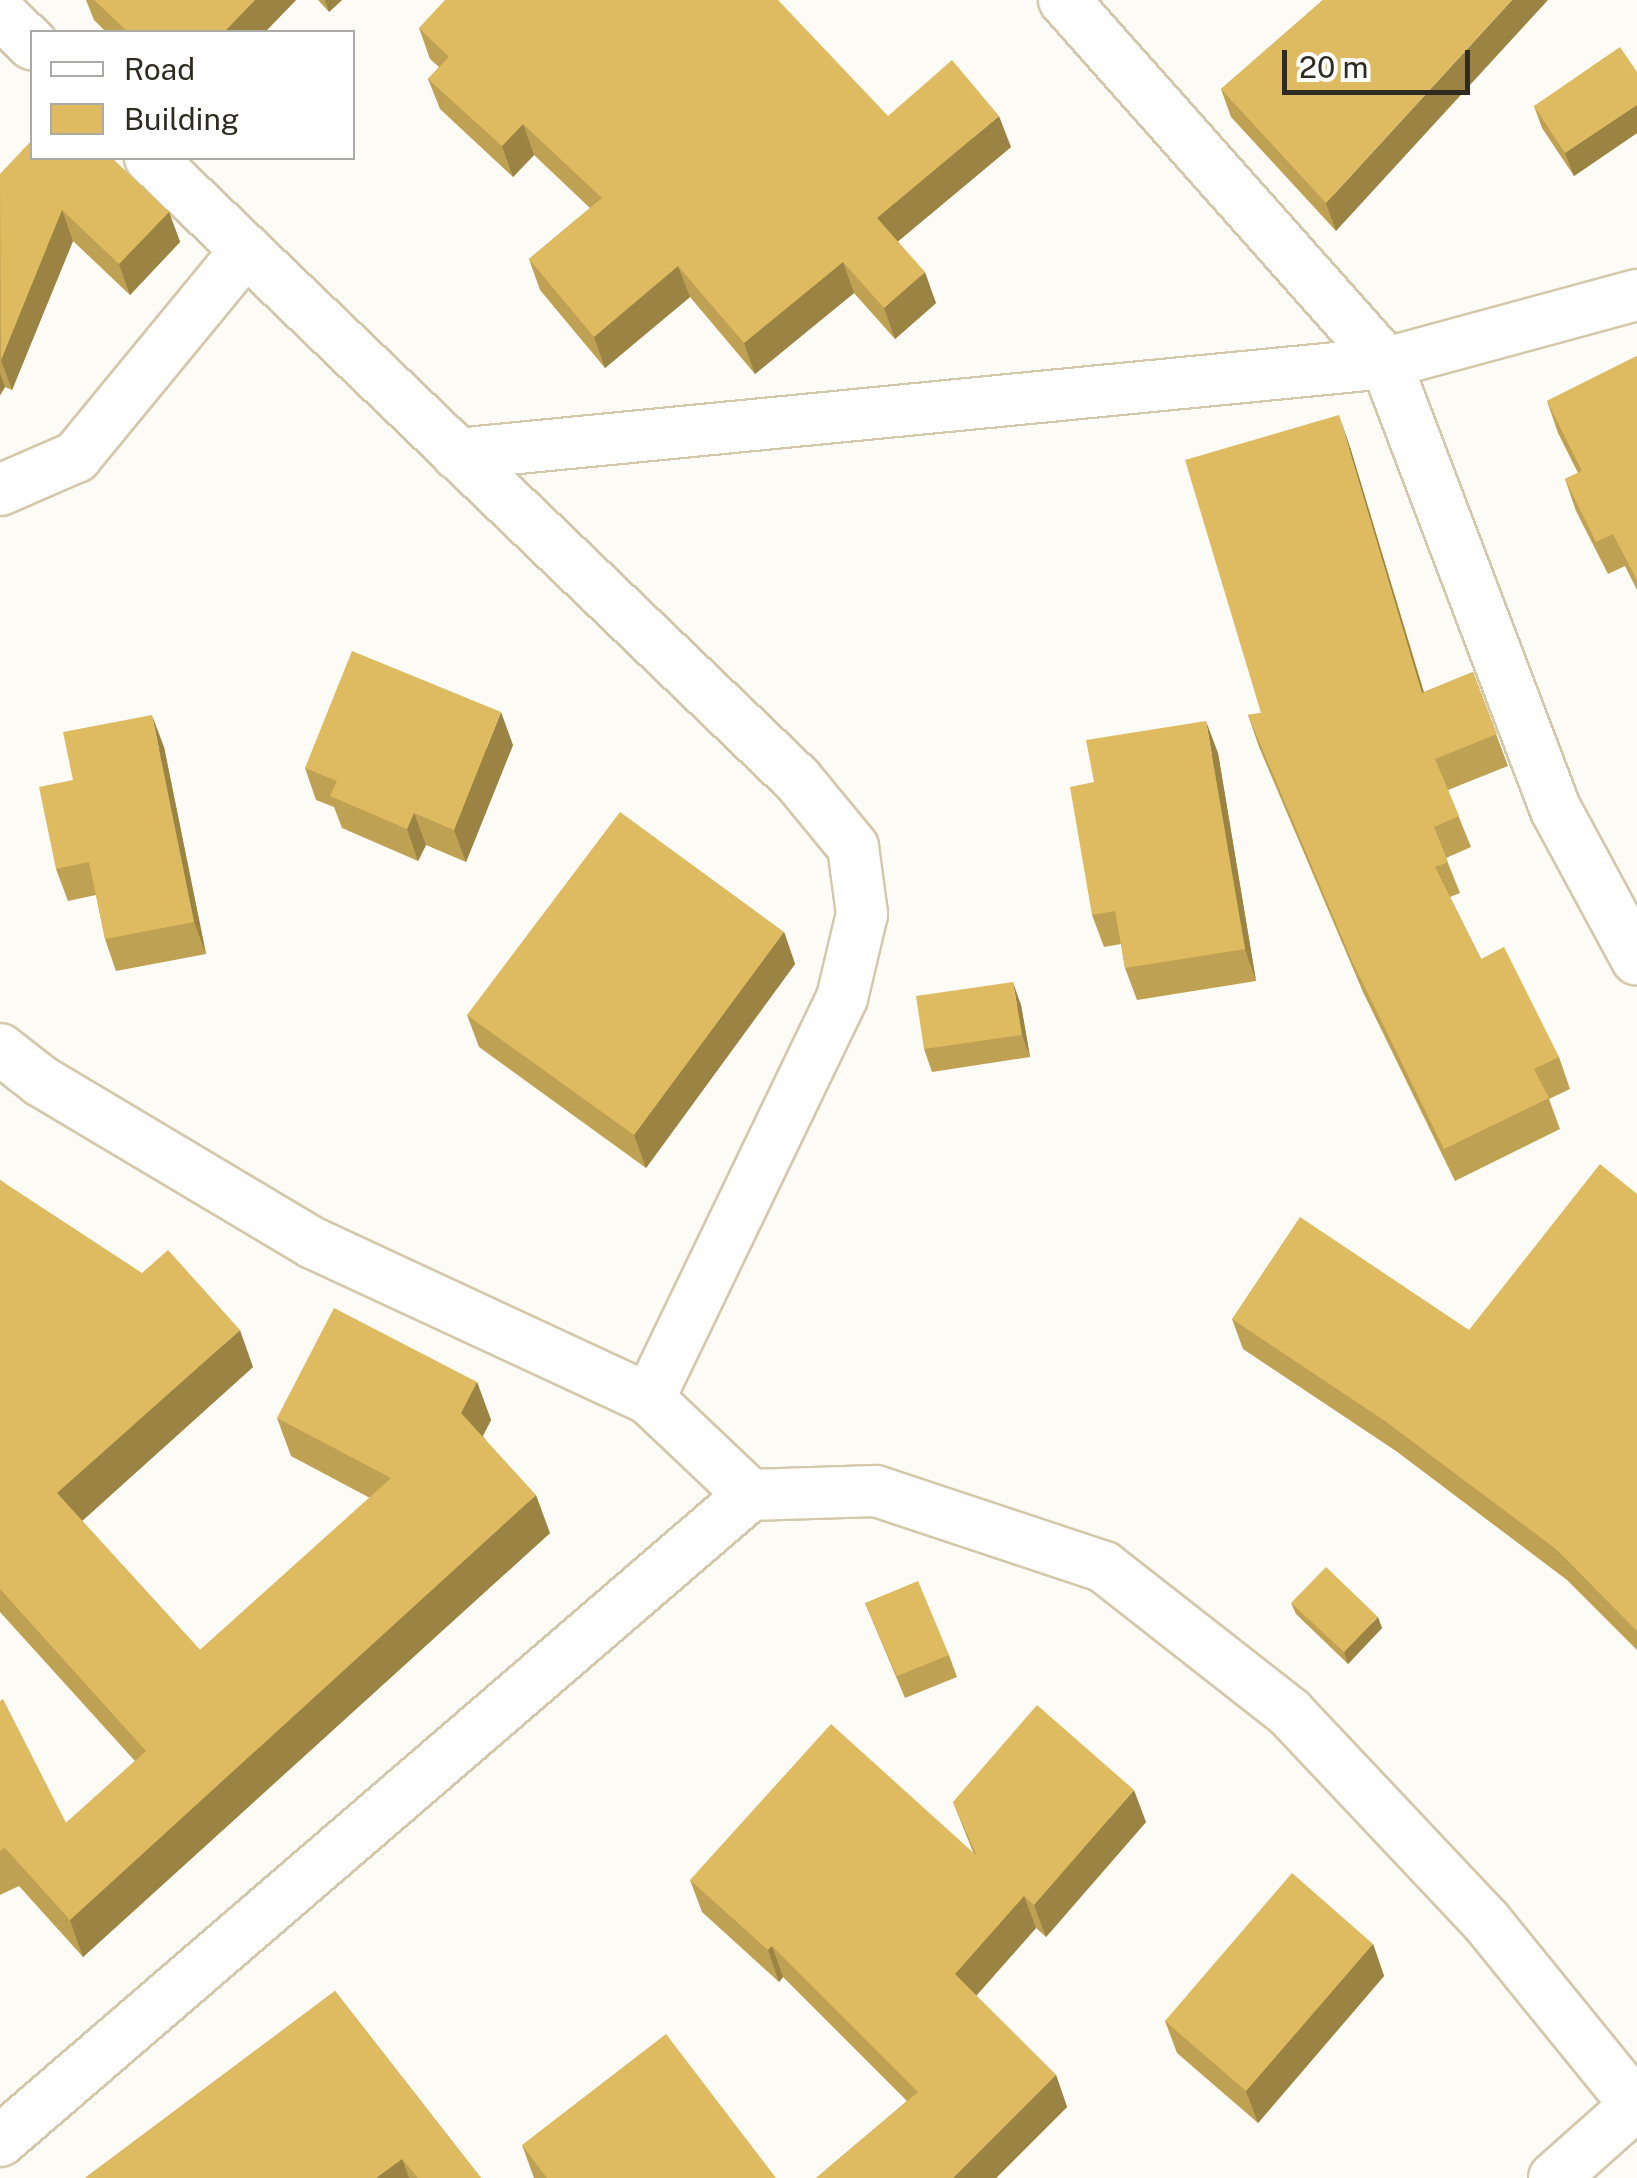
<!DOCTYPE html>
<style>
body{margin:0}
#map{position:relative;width:1637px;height:2178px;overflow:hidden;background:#fdfbf5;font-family:"Public Sans",sans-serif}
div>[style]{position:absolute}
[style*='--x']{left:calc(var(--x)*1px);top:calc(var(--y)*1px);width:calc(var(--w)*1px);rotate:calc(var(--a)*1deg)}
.roads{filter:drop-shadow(2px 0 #d4c8ab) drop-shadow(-2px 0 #d4c8ab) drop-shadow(0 2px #d4c8ab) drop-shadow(0 -2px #d4c8ab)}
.minor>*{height:50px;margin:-25px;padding:0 25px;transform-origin:25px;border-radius:25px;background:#fff}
.wall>*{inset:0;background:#bfa153}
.shaded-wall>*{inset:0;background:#9b8344}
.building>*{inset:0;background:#debb61}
span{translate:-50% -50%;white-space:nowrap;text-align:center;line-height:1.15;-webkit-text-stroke:9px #fff;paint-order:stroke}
.legend{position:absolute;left:30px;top:30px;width:325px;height:130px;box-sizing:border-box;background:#fff;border:2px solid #acaaa6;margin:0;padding:12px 18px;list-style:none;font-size:30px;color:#302b20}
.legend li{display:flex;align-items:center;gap:20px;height:50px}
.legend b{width:50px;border:2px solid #acaaa6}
.scale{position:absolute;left:1282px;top:50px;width:188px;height:45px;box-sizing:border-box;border:5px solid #302b20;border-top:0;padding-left:12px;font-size:30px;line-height:35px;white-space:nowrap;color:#302b20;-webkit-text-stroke:8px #fff;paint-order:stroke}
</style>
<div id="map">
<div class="roads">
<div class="minor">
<i style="--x:1064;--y:0;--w:485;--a:48.4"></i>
<i style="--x:1386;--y:363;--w:478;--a:69.2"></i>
<i style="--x:1556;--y:810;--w:170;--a:61.6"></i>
<i style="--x:0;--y:13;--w:45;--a:44.1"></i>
<i style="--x:150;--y:158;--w:898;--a:43.83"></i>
<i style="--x:798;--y:780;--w:87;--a:50.6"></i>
<i style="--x:853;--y:847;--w:68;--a:82.3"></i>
<i style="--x:862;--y:914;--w:86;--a:103.4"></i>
<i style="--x:842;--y:998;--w:445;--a:115.7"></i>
<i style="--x:457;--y:454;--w:933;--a:-5.59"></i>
<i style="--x:1386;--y:363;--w:260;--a:-15.2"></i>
<i style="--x:0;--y:490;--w:83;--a:-23.5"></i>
<i style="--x:76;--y:457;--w:268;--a:-50.6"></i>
<i style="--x:0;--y:1049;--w:52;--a:38"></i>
<i style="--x:41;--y:1081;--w:317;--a:30.8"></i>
<i style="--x:313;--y:1243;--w:370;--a:24.9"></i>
<i style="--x:649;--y:1399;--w:139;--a:43.5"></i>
<i style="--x:750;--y:1495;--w:126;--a:-1.8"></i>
<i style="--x:876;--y:1491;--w:240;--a:18.4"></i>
<i style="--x:1104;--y:1567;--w:236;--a:38.1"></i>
<i style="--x:1290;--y:1713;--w:286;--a:46.7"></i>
<i style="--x:1486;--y:1921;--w:240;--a:50.9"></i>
<i style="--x:0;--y:2141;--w:990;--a:-40.74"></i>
<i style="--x:1554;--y:2178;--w:111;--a:-41.7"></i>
</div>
</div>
<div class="wall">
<i style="clip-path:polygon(86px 0,296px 0,265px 32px,106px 32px,94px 20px)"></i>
<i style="clip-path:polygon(318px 0,342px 0,329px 12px)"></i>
<i style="clip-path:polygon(1323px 0,1336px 231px,1231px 117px,1221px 89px)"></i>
<i style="clip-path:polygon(419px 28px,888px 116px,1011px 147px,898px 241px,936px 303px,895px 339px,854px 293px,755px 374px,690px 297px,605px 368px,540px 290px,529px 259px,590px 208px,534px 155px,513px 177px,440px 109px,428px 79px,439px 67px,430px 59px)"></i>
<i style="clip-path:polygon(1637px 72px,1637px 133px,1574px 176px,1542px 128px,1534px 106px)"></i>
<i style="clip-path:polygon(0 174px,169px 212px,180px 242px,130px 295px,73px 241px,12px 390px,5px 387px,0 395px)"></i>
<i style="clip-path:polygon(1637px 356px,1637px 590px,1625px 566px,1608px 574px,1576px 511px,1565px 479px,1578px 473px,1558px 433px,1547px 401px)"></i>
<i style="clip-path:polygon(1350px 447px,1424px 692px,1473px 672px,1508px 766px,1448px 790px,1471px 847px,1446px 858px,1460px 893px,1450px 897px,1481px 959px,1559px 1057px,1570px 1089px,1549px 1099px,1560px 1129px,1455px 1181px,1363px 992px,1259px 747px,1248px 715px,1261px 713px)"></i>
<i style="clip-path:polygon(513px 745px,466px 862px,426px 845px,418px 861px,342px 828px,334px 807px,316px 800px,305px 768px)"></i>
<i style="clip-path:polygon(164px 747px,206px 954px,116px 971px,105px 939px,96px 895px,68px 901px,56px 869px,73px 780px)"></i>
<i style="clip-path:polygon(1218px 753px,1256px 981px,1137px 1000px,1125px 968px,1121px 944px,1104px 947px,1092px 915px,1094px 782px)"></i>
<i style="clip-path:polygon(784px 932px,795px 964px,646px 1168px,479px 1047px,467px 1015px)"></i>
<i style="clip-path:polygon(1021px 1005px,1030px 1057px,932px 1072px,924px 1049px)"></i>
<i style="clip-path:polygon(0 1180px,253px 1367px,82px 1521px,200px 1650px,370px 1498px,291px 1456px,277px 1418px,477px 1382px,491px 1420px,483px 1436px,550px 1533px,83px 1957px,19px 1886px,0 1895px,0 1701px,66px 1823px,135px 1761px,0 1612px)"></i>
<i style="clip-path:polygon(1637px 1194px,1637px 1650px,1567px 1580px,1396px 1451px,1243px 1349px,1232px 1319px,1469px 1330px)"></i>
<i style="clip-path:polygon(865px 1603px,949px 1655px,957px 1677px,905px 1698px)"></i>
<i style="clip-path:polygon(1291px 1603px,1382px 1628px,1348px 1664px,1296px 1614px)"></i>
<i style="clip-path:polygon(953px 1802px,1146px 1822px,1046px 1937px,1036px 1928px,976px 1996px,1056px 2075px,1067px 2107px,996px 2178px,816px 2178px,907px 2101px,783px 1977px,779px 1982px,702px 1912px,690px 1880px,973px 1852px)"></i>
<i style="clip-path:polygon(1373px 1944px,1384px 1976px,1258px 2123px,1177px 2053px,1165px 2021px)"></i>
<i style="clip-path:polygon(335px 1991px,481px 2178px,85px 2178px)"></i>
<i style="clip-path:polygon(522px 2145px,776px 2178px,534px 2178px)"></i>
</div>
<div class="shaded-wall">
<i style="clip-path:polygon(255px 0,296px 0,265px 32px,224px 32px)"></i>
<i style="clip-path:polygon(325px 0,342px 0,329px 12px)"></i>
<i style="clip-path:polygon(1512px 0,1548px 0,1336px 231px,1326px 203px)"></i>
<i style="clip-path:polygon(1637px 105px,1637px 133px,1574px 176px,1565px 153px)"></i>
<i style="clip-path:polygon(999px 116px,1011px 147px,889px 249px,877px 218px)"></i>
<i style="clip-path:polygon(523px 124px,534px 155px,513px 177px,502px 146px)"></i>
<i style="clip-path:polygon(62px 210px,73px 241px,12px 390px,1px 360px)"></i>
<i style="clip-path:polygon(169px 212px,180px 242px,130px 295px,119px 264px)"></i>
<i style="clip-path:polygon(843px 262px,854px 293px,755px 374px,744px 343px)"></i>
<i style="clip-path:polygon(678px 266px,690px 297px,605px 368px,594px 337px)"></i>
<i style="clip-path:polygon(925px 272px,936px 303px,895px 339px,884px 308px)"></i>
<i style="clip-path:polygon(0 373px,5px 387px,0 395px)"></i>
<i style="clip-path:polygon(1339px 415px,1350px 447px,1433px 724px,1422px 693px)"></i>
<i style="clip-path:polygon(501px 712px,513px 745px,466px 862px,454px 830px)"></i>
<i style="clip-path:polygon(152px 715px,164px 747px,206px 954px,194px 922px)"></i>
<i style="clip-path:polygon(1206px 721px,1218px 753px,1256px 981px,1245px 949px)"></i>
<i style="clip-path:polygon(414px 813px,426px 845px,418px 861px,407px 829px)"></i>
<i style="clip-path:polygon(784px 932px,795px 964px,646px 1168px,634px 1135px)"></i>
<i style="clip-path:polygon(1013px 982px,1021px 1005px,1030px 1057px,1022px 1035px)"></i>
<i style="clip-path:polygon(240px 1330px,253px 1367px,71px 1531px,57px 1493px)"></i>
<i style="clip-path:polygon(477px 1382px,491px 1420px,475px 1450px,461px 1413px)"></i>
<i style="clip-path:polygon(536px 1495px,550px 1533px,83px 1957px,70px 1920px)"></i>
<i style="clip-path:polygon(1378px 1617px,1382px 1628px,1348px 1664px,1344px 1652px)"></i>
<i style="clip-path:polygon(1134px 1790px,1146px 1822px,1046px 1937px,1034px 1905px)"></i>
<i style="clip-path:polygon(1024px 1896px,1036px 1928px,967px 2006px,955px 1974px)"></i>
<i style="clip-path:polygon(1373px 1944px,1384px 1976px,1258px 2123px,1246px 2091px)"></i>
<i style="clip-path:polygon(772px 1946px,783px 1977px,779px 1982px,768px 1950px)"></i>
<i style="clip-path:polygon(1056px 2075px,1067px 2107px,996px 2178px,953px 2178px)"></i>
<i style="clip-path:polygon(402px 2159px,409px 2178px,376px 2178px)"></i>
</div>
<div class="building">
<i style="clip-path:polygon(94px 0,255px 0,224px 32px,128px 32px)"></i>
<i style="clip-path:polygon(445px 0,778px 0,888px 116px,952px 60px,999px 116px,877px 218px,925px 272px,884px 308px,843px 262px,744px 343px,678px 266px,594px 337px,529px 259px,602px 198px,523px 124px,502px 146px,428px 79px,449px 57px,419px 28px)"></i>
<i style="clip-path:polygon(1323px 0,1512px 0,1326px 203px,1221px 89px)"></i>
<i style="clip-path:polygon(1620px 47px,1637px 72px,1637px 105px,1565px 153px,1534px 106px)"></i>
<i style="clip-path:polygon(32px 140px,32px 158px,112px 158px,169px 212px,119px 264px,62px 210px,1px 360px,0 174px)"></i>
<i style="clip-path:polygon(1637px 356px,1637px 580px,1613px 534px,1596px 542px,1565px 479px,1582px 471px,1547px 401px)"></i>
<i style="clip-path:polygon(1339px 415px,1422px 693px,1473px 672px,1497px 734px,1435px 759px,1459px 816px,1434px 827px,1448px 862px,1435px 867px,1481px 959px,1504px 947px,1559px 1057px,1534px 1069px,1549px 1098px,1444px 1149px,1352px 961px,1248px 715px,1261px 713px,1185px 460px)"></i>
<i style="clip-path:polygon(352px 651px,501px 712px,454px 830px,414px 813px,407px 829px,330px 796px,337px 781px,305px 768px)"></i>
<i style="clip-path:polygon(152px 715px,194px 922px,105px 939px,89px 862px,56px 869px,39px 787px,73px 780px,63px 732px)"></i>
<i style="clip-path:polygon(1206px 721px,1245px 949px,1125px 968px,1115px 911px,1092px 915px,1070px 787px,1094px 782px,1086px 740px)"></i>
<i style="clip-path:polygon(620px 812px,784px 932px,634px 1135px,467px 1015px)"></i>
<i style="clip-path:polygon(1013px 982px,1022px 1035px,924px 1049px,916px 996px)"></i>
<i style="clip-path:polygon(1600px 1164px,1637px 1194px,1637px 1631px,1556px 1549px,1385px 1421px,1232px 1319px,1300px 1217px,1469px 1330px)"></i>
<i style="clip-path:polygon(0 1180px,142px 1273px,168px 1250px,240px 1330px,57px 1493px,200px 1650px,391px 1478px,277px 1418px,334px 1308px,477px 1382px,461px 1413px,536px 1495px,70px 1920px,5px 1848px,0 1851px,0 1701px,3px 1699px,66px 1823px,146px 1751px,0 1589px)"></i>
<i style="clip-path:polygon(1326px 1567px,1378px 1617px,1344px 1652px,1291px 1603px)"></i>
<i style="clip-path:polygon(918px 1581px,949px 1655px,897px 1676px,865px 1603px)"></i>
<i style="clip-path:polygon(1037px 1705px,1134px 1790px,1034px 1905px,1024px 1896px,955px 1974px,1056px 2075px,953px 2178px,816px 2178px,918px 2092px,772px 1946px,768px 1950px,690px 1880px,831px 1724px,977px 1856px,953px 1802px)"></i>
<i style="clip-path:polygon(1292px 1873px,1373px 1944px,1246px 2091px,1165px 2021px)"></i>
<i style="clip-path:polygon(335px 1991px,481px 2178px,418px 2178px,402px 2159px,376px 2178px,85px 2178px)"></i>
<i style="clip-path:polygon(666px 2034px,776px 2178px,547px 2178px,522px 2145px)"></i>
</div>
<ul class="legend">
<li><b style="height:12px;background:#fff"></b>Road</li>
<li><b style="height:28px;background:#debb61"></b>Building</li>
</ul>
<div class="scale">20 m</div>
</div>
